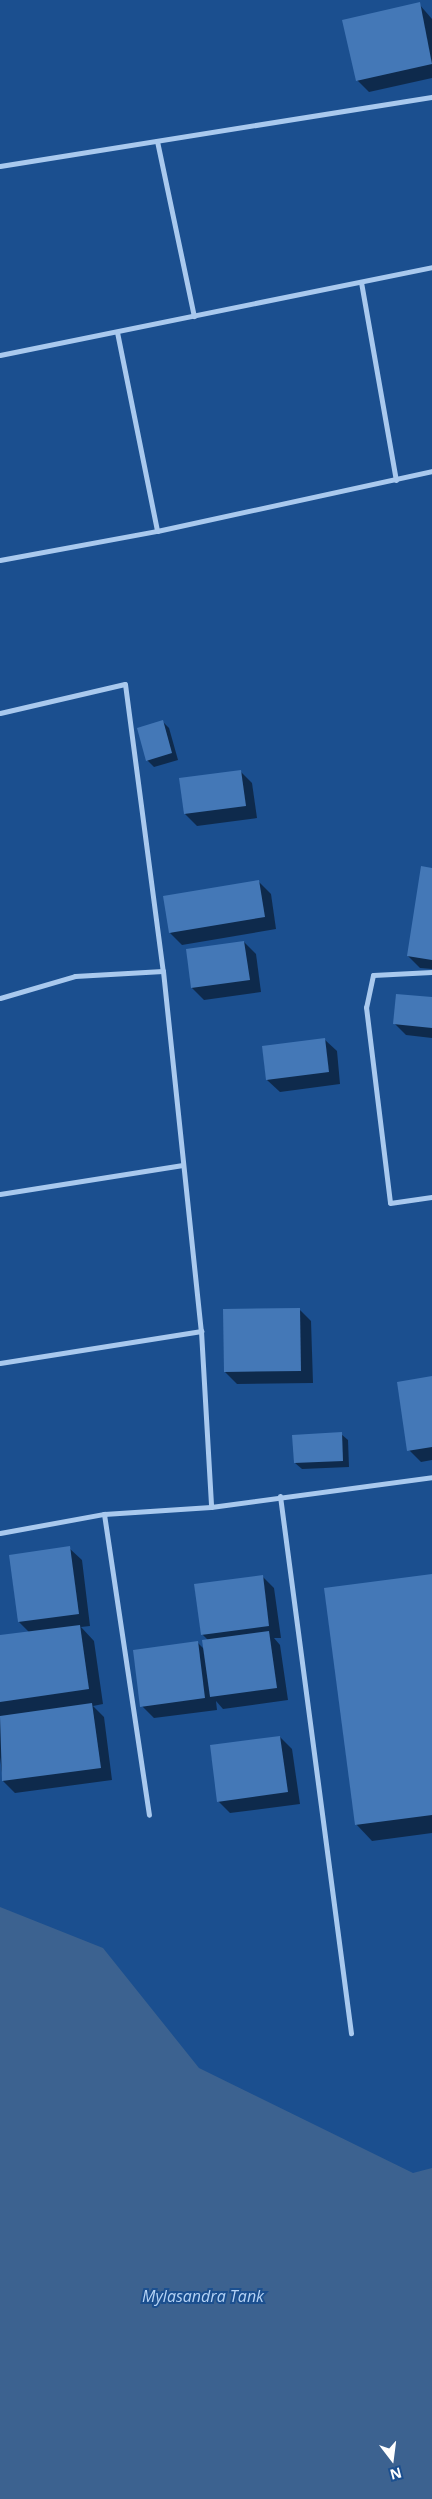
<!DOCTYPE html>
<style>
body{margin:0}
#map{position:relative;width:432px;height:2499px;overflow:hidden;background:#1b4f8f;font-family:"Open Sans",sans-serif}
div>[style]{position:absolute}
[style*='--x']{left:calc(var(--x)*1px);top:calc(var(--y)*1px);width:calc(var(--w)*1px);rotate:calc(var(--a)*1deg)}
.water>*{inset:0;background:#3c6290}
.shadow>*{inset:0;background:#0007}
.building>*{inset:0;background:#4478b7}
.street>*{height:5px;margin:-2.5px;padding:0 2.5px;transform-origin:2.5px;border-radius:2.5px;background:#a9c9ee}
span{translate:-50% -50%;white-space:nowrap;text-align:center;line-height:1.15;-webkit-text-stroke:4px #1b4f8f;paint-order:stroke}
.water-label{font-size:16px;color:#b5d3f5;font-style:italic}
.north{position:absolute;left:367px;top:2434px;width:50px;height:50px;-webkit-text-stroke:4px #1b4f8f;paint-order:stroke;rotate:165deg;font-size:14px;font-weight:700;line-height:20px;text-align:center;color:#fff}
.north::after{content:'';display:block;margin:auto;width:18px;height:22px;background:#fff;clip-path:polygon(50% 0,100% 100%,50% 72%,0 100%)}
</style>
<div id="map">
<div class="water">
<i style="clip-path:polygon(0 1907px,103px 1948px,199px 2068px,413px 2173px,432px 2168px,432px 2499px,0 2499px)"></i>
</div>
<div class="shadow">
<i style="clip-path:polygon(419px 4px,432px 19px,432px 78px,369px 92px,357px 80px)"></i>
<i style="clip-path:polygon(162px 721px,169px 728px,178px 760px,154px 767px,147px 760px)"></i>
<i style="clip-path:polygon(240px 771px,252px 783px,257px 818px,197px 826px,185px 814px)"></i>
<i style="clip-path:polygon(432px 869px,432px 969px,420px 968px,408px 956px)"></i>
<i style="clip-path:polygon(259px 882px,271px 894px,276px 929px,182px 945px,170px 933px)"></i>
<i style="clip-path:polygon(244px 942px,256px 954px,261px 992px,204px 1000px,192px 988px,187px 950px)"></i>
<i style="clip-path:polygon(432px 998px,432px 1038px,406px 1035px,394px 1023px)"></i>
<i style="clip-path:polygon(324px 1039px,337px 1051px,340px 1084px,280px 1092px,267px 1080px)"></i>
<i style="clip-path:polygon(299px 1309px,311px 1321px,313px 1383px,237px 1384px,225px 1372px)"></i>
<i style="clip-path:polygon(432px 1377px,432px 1460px,421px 1462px,409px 1450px)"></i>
<i style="clip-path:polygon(341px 1434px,348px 1440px,349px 1467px,302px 1469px,295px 1463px)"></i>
<i style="clip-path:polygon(69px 1548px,82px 1560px,90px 1626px,81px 1627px,94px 1641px,103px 1704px,93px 1706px,104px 1717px,112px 1780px,15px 1793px,3px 1781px,0 1757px,0 1637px,30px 1633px,19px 1622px)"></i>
<i style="clip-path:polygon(432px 1575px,432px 1833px,372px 1841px,356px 1824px)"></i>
<i style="clip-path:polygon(262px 1576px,274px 1588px,281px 1638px,274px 1638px,280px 1645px,288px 1700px,223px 1709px,216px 1701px,217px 1710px,154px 1718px,142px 1706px,198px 1643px,205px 1650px,208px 1640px,202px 1634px)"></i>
<i style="clip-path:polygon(280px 1737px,292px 1749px,300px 1804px,230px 1813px,218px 1801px)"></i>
</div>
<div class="building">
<i style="clip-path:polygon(420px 2px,432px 64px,356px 81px,342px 20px)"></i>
<i style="clip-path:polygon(163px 720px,172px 753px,146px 761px,137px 728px)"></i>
<i style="clip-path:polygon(241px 770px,246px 806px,184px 814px,179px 778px)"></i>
<i style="clip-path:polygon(421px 866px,432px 868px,432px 960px,407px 956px)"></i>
<i style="clip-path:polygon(259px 880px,265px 917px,169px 933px,163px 896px)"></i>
<i style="clip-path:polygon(244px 941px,250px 980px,191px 988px,186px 949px)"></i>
<i style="clip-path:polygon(396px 994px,432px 997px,432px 1028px,393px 1024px)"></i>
<i style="clip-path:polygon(325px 1038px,329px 1072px,266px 1080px,262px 1046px)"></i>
<i style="clip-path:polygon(300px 1308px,301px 1371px,224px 1372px,223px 1309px)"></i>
<i style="clip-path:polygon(432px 1376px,432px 1447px,407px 1451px,397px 1382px)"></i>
<i style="clip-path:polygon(342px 1432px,343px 1461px,294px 1463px,292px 1435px)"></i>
<i style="clip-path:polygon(70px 1546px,79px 1614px,18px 1622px,9px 1555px)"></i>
<i style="clip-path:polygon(432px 1574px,432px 1815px,355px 1825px,324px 1588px)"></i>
<i style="clip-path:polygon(263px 1575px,269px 1626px,201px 1635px,194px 1584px)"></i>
<i style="clip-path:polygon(80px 1625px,89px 1689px,0 1702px,0 1635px)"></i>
<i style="clip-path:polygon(269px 1631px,277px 1688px,210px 1697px,202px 1640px)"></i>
<i style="clip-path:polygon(198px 1641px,205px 1698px,140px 1707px,133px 1650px)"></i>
<i style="clip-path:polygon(92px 1703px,101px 1768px,2px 1781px,0 1716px)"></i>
<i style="clip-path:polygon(280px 1736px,288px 1792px,217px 1802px,210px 1745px)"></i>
</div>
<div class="street">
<i style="--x:157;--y:141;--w:179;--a:78.1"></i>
<i style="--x:0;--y:166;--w:437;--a:-9.1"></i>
<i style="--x:361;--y:282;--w:201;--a:80"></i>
<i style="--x:117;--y:332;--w:203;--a:78.6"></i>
<i style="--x:0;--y:355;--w:441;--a:-11.5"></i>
<i style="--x:0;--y:560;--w:160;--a:-10.5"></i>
<i style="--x:157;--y:531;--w:281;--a:-12.3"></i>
<i style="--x:0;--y:713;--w:128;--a:-13.1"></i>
<i style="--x:125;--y:684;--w:290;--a:82.5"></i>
<i style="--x:163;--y:971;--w:362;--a:84"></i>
<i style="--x:201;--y:1331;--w:176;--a:86.7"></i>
<i style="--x:432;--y:972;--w:59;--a:177.1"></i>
<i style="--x:373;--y:975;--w:33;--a:102"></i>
<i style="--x:366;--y:1007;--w:197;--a:83"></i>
<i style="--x:390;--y:1203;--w:42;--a:-8.1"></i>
<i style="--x:0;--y:998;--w:78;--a:-16.3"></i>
<i style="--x:75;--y:976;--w:88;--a:-3.3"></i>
<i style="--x:0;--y:1194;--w:185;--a:-9"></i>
<i style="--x:0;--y:1363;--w:204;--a:-9"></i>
<i style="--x:280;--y:1496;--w:542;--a:82.47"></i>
<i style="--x:104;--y:1514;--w:304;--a:81.5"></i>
<i style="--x:0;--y:1533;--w:106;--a:-10.4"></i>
<i style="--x:104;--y:1514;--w:107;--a:-3.7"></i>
<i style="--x:211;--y:1507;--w:223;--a:-7.7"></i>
</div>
<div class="water-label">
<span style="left:203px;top:2296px">Mylasandra Tank</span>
</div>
<div class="north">N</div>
</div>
